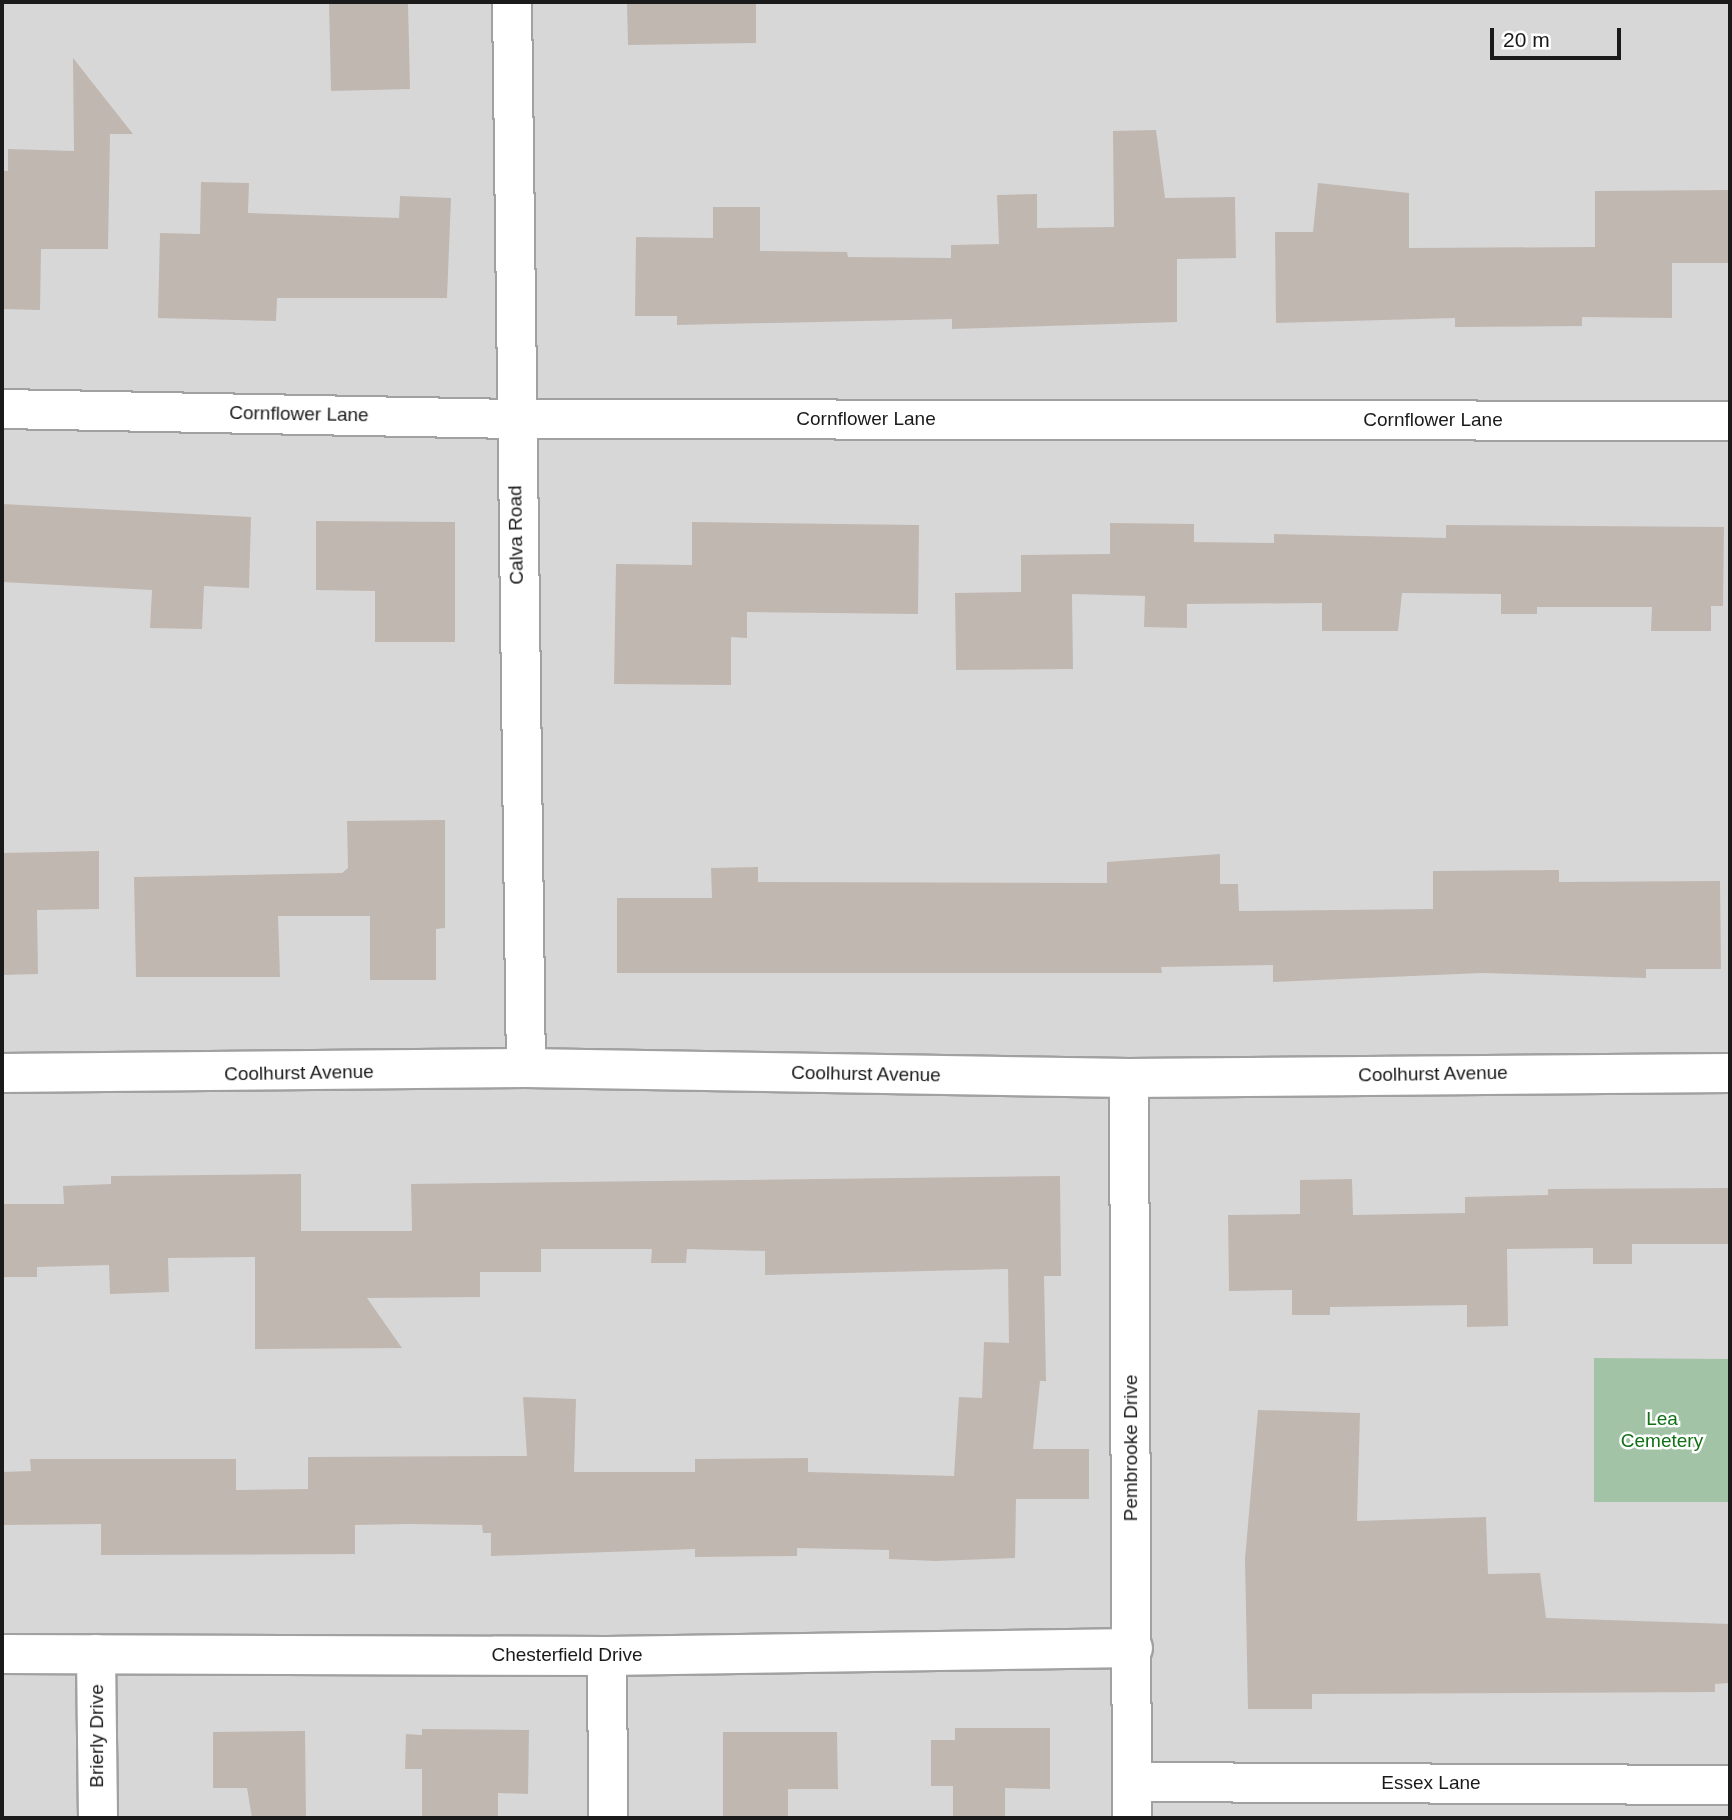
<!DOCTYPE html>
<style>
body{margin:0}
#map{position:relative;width:1732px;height:1820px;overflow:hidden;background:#ece7e0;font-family:Arial,sans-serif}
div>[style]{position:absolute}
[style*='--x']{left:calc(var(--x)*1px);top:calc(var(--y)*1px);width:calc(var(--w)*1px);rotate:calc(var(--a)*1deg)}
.residential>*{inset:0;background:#d8d7d7}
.cemetery>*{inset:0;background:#a3c3a7}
.building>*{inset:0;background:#c0b7b0}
.roads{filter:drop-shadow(2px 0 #a1a1a1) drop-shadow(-2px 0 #a1a1a1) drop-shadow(0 2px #a1a1a1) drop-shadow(0 -2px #a1a1a1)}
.minor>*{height:38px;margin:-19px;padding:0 19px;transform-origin:19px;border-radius:19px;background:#fff}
span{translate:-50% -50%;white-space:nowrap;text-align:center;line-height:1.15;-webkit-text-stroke:5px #fff;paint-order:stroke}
.street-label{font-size:19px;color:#1a1a1a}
.park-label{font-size:19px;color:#117016}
.frame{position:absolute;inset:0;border:4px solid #1a1a1a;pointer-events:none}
.scale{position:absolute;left:1490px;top:28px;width:131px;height:32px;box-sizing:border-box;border:4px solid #1a1a1a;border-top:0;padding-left:9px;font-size:21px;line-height:24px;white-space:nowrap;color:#1a1a1a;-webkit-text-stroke:5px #fff;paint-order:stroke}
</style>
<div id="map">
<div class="residential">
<i style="clip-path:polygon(2px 2px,1730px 2px,1730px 1818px,2px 1818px)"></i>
</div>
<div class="cemetery">
<i style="clip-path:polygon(1594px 1358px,1730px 1359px,1730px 1502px,1594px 1502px)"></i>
</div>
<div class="building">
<i style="clip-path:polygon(329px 2px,408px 2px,410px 89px,331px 91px)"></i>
<i style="clip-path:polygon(627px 2px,756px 2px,756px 43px,628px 45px)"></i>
<i style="clip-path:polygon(73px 58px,133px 134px,110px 134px,108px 249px,41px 249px,40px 310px,2px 309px,2px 171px,8px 171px,8px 149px,74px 151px)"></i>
<i style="clip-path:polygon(1156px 130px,1165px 198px,1235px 197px,1236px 258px,1177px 259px,1177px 322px,952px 329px,952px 319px,677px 325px,677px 316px,635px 316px,636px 237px,713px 238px,713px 207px,760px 207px,760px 251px,847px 252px,848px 257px,951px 258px,951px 245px,999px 244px,997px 195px,1037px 194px,1037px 228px,1114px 227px,1113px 131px)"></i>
<i style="clip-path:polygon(201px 182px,249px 183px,248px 213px,399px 218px,400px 196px,451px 198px,447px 298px,277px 298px,276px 321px,158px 318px,160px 233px,200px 234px)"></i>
<i style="clip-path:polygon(1318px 183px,1409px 193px,1409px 248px,1595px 247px,1595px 191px,1730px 190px,1730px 263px,1672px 263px,1672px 318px,1582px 317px,1582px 326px,1455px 327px,1455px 318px,1276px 323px,1275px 232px,1313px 232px)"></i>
<i style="clip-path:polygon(2px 504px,251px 517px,249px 588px,204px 586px,202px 629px,150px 628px,152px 590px,2px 582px)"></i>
<i style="clip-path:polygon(316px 521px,455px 522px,455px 642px,375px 642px,375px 591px,316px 590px)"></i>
<i style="clip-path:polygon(692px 522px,919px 525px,918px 614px,747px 612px,747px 638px,731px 637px,731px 685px,614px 684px,616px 564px,692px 565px)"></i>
<i style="clip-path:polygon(1110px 523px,1194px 524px,1194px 542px,1274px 543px,1274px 534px,1446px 538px,1446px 525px,1724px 527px,1723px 606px,1711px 606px,1711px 631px,1651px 631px,1652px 607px,1537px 607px,1537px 614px,1501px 614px,1501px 594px,1402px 593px,1398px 631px,1322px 631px,1322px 603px,1187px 604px,1187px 628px,1144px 627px,1145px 596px,1072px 594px,1073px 669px,956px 670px,955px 593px,1021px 592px,1021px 555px,1110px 554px)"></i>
<i style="clip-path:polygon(445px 820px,445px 928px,436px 929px,436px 980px,370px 980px,370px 916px,278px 916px,280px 977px,136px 977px,134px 877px,342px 873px,348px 868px,347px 821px)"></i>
<i style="clip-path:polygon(99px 851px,99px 909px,37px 910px,38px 974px,2px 975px,2px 853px)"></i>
<i style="clip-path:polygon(1220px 854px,1220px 884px,1238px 884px,1239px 911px,1433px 909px,1433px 871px,1559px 870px,1559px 882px,1720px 881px,1721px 969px,1646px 969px,1646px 978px,1482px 973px,1273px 982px,1273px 965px,1161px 967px,1162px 973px,617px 973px,617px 898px,712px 898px,711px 868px,758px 867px,758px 882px,1107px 883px,1107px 862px)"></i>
<i style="clip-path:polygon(301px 1174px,301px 1231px,412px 1231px,411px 1184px,1060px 1176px,1061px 1276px,1044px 1276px,1046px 1381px,1040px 1381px,1033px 1449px,1089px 1449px,1089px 1499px,1016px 1499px,1015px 1558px,935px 1561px,889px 1559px,889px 1550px,797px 1548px,797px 1556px,695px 1557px,695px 1549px,491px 1556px,491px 1533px,483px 1533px,482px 1525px,408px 1524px,355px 1525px,355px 1554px,101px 1555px,101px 1524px,2px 1525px,2px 1472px,31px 1471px,30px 1459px,236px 1459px,236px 1490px,308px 1489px,308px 1457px,527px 1456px,523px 1397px,576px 1399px,574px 1472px,695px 1472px,695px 1459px,808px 1458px,808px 1472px,954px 1476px,959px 1397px,982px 1398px,984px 1342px,1009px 1343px,1008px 1269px,765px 1275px,765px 1251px,687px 1249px,686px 1263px,651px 1263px,652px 1249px,541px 1249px,541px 1272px,480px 1272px,480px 1297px,367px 1298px,402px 1348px,255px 1349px,255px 1257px,168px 1258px,169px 1292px,110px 1294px,109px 1265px,37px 1267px,37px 1277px,2px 1277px,2px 1204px,64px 1204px,63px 1186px,111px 1184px,111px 1176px)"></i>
<i style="clip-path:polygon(1352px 1179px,1353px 1215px,1465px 1213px,1465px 1197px,1548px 1195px,1548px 1189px,1730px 1188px,1730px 1244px,1632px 1244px,1632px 1264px,1593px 1264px,1593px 1248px,1507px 1249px,1508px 1326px,1467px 1327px,1467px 1305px,1330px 1307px,1330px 1315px,1292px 1315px,1292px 1290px,1229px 1291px,1228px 1215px,1300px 1214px,1300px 1180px)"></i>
<i style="clip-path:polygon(1258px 1410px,1360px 1413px,1357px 1521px,1486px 1517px,1488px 1574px,1540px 1573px,1546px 1618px,1730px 1624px,1730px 1683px,1715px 1684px,1715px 1692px,1312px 1694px,1312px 1709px,1248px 1709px,1245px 1559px)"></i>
<i style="clip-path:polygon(955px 1728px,1050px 1728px,1050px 1789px,1005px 1788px,1005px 1818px,953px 1818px,953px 1786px,931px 1786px,931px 1740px,955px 1740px)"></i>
<i style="clip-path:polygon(422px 1729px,529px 1730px,528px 1794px,498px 1793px,498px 1818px,422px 1818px,422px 1769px,405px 1769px,406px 1734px,422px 1735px)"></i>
<i style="clip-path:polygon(305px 1731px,306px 1818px,252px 1818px,247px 1788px,213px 1788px,213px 1732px)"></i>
<i style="clip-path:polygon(723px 1732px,837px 1732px,838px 1789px,788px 1789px,788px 1818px,723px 1818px)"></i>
</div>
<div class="roads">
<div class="minor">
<i style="--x:512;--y:2;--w:1066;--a:89.25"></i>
<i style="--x:2;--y:409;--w:512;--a:1.12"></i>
<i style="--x:514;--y:419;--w:1216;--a:0.09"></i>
<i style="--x:2;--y:1073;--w:524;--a:-0.55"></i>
<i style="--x:526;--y:1068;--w:603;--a:0.95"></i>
<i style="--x:1129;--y:1078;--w:601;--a:-0.48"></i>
<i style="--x:1129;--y:1078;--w:740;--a:89.77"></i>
<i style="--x:2;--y:1654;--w:605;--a:0.19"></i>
<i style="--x:607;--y:1656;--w:526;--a:-0.87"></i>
<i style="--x:96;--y:1654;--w:164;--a:89.3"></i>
<i style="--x:607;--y:1656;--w:162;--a:89.6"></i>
<i style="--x:1132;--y:1782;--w:598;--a:0.29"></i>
</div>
</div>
<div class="street-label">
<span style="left:299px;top:414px;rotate:1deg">Cornflower Lane</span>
<span style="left:866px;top:419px">Cornflower Lane</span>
<span style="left:1433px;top:420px">Cornflower Lane</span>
<span style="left:516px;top:535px;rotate:-91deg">Calva Road</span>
<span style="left:299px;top:1073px;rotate:-1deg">Coolhurst Avenue</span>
<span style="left:866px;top:1074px;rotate:1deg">Coolhurst Avenue</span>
<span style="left:1433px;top:1074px;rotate:-1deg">Coolhurst Avenue</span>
<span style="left:1131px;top:1448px;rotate:-90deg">Pembrooke Drive</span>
<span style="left:567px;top:1655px">Chesterfield Drive</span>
<span style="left:97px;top:1736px;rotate:-90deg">Brierly Drive</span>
<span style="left:1431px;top:1783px">Essex Lane</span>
</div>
<div class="park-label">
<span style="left:1662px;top:1430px">Lea<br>Cemetery</span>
</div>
<div class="frame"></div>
<div class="scale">20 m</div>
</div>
